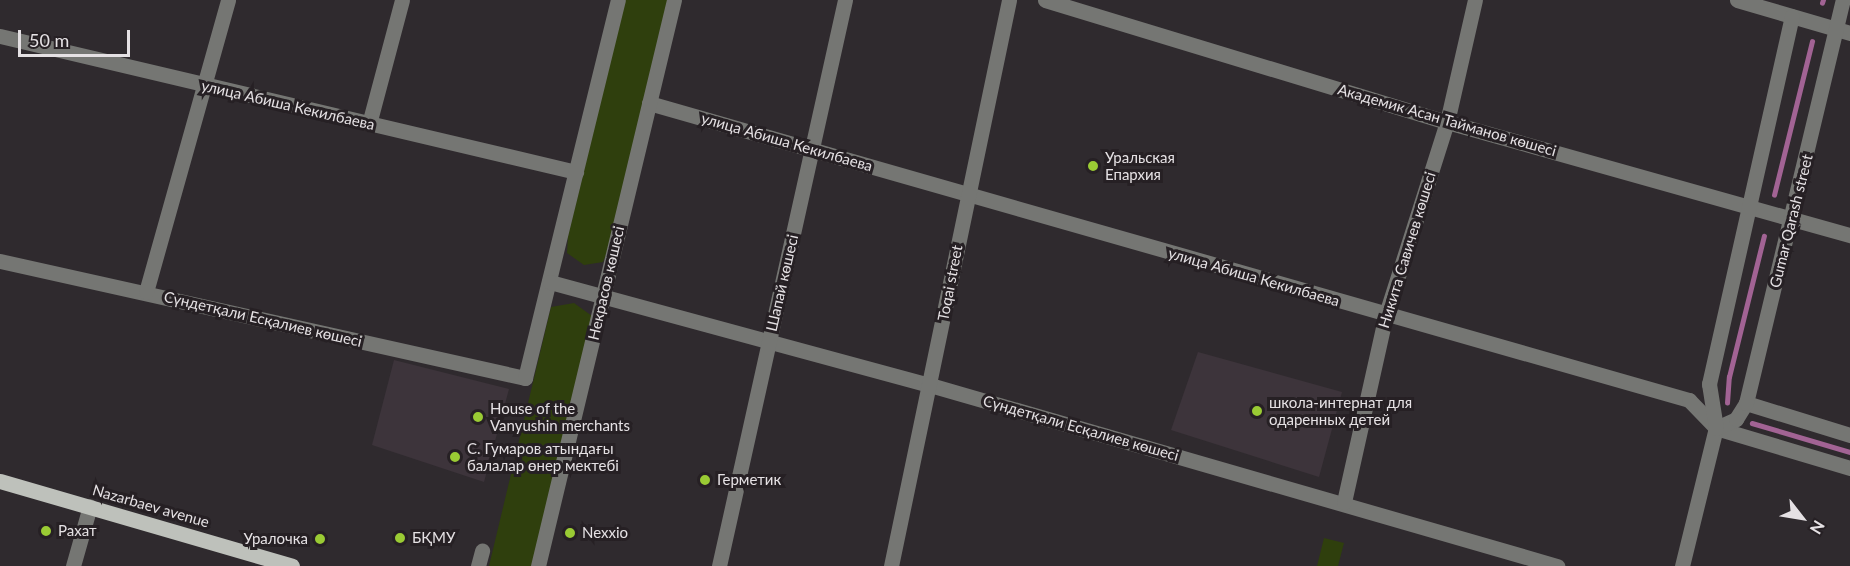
<!DOCTYPE html>
<meta charset="utf-8">
<style>
body{margin:0}
#map{position:relative;width:1850px;height:566px;overflow:hidden;background:#2f2a2e;font-family:Lato,sans-serif}
div>[style]{position:absolute}
[style*='--x']{left:calc(var(--x)*1px);top:calc(var(--y)*1px);width:calc(var(--w)*1px);rotate:calc(var(--a)*1deg)}
.built>*{inset:0;background:#3d343b}
.green>*{inset:0;background:#2f3f0d}
.stream>*{height:4.5px;margin:-2.25px;padding:0 2.25px;transform-origin:2.25px;border-radius:2.25px;background:#a26394}
.minor>*{height:15px;margin:-7.5px;padding:0 7.5px;transform-origin:7.5px;border-radius:7.5px;background:#757673}
.major>*{height:15px;margin:-7.5px;padding:0 7.5px;transform-origin:7.5px;border-radius:7.5px;background:#bec1bb}
.dots>*{width:16px;height:16px;translate:-50% -50%;box-sizing:border-box;border:3px solid #262024;border-radius:50%}
span{translate:-50% -50%;white-space:nowrap;text-align:center;line-height:1.15;-webkit-text-stroke:6px #262024;paint-order:stroke}
.street-label{font-size:15px;color:#e5e1e4}
.poi-label{font-size:15px;color:#e5e1e4}
.left{translate:0 -50%;text-align:left}
.right{translate:-100% -50%;text-align:right}
.north{position:absolute;left:1772px;top:488px;width:60px;height:60px;-webkit-text-stroke:4px #262024;paint-order:stroke;rotate:121deg;font-size:16px;font-weight:700;line-height:24px;text-align:center;color:#e5e1e4}
.north::after{content:'';display:block;margin:auto;width:21px;height:27px;background:#e5e1e4;clip-path:polygon(50% 0,100% 100%,50% 72%,0 100%)}
.scale{position:absolute;left:18px;top:30px;width:112px;height:27px;box-sizing:border-box;border:3px solid #e5e1e4;border-top:0;padding-left:8px;font-size:18px;line-height:21px;white-space:nowrap;color:#e5e1e4;-webkit-text-stroke:4px #262024;paint-order:stroke}
</style>
<div id="map">
<div class="built">
<i style="clip-path:polygon(1198px 352px,1342px 392px,1319px 477px,1171px 430px)"></i>
<i style="clip-path:polygon(394px 360px,509px 389px,484px 482px,372px 445px)"></i>
</div>
<div class="green">
<i style="clip-path:polygon(625px 0,668px 0,609px 247px,603px 262px,584px 265px,567px 253px,568px 236px)"></i>
<i style="clip-path:polygon(574px 303px,592px 316px,532px 566px,489px 566px,551px 307px)"></i>
<i style="clip-path:polygon(1324px 538px,1344px 543px,1338px 566px,1317px 566px)"></i>
</div>
<div class="stream">
<i style="--x:1822;--y:3;--w:3;--a:-72"></i>
<i style="--x:1774;--y:195;--w:158;--a:-76.1"></i>
<i style="--x:1727;--y:403;--w:26;--a:-86"></i>
<i style="--x:1729;--y:377;--w:145;--a:-76.1"></i>
<i style="--x:1752;--y:423;--w:102;--a:16.5"></i>
</div>
<div class="minor">
<i style="--x:1045;--y:0;--w:420;--a:16.9"></i>
<i style="--x:1447;--y:122;--w:419;--a:15.7"></i>
<i style="--x:1737;--y:0;--w:118;--a:16.3"></i>
<i style="--x:0;--y:36;--w:592;--a:13.28"></i>
<i style="--x:649;--y:103;--w:1082;--a:15.94"></i>
<i style="--x:1689;--y:400;--w:39;--a:46"></i>
<i style="--x:1716;--y:428;--w:140;--a:16.6"></i>
<i style="--x:369;--y:124;--w:128;--a:-75.1"></i>
<i style="--x:0;--y:261;--w:538;--a:12.56"></i>
<i style="--x:525;--y:378;--w:389;--a:-76.2"></i>
<i style="--x:550;--y:282;--w:394;--a:15.2"></i>
<i style="--x:930;--y:385;--w:653;--a:16.1"></i>
<i style="--x:146;--y:292;--w:303;--a:-74.3"></i>
<i style="--x:1746;--y:403;--w:109;--a:17.1"></i>
<i style="--x:1716;--y:428;--w:22;--a:-24"></i>
<i style="--x:1736;--y:419;--w:19;--a:-58"></i>
<i style="--x:1746;--y:403;--w:415;--a:-76.5"></i>
<i style="--x:1344;--y:502;--w:193;--a:-77.4"></i>
<i style="--x:1386;--y:314;--w:201;--a:-72.4"></i>
<i style="--x:1447;--y:122;--w:125;--a:-77.1"></i>
<i style="--x:73;--y:566;--w:62;--a:-74.2"></i>
<i style="--x:478;--y:566;--w:16;--a:-75"></i>
<i style="--x:538;--y:566;--w:582;--a:-76.49"></i>
<i style="--x:719;--y:566;--w:580;--a:-77.45"></i>
<i style="--x:891;--y:566;--w:578;--a:-78.22"></i>
<i style="--x:1682;--y:566;--w:142;--a:-76.2"></i>
<i style="--x:1716;--y:428;--w:45;--a:-99"></i>
<i style="--x:1709;--y:384;--w:377;--a:-77.3"></i>
</div>
<div class="major">
<i style="--x:0;--y:481;--w:304;--a:16.2"></i>
</div>
<div class="dots">
<i style="left:1093px;top:166px;background:#9acb34"></i>
<i style="left:1257px;top:411px;background:#9acb34"></i>
<i style="left:478px;top:417px;background:#9acb34"></i>
<i style="left:455px;top:457px;background:#9acb34"></i>
<i style="left:705px;top:480px;background:#9acb34"></i>
<i style="left:46px;top:531px;background:#9acb34"></i>
<i style="left:570px;top:533px;background:#9acb34"></i>
<i style="left:400px;top:538px;background:#9acb34"></i>
<i style="left:320px;top:539px;background:#9acb34"></i>
</div>
<div class="street-label">
<span style="left:288px;top:105px;rotate:13deg">улица Абиша Кекилбаева</span>
<span style="left:1447px;top:120px;rotate:16deg">Академик Асан Тайманов көшесі</span>
<span style="left:787px;top:142px;rotate:16deg">улица Абиша Кекилбаева</span>
<span style="left:1791px;top:221px;rotate:-76deg">Gumar Qarash street</span>
<span style="left:1407px;top:250px;rotate:-73deg">Никита Савичев көшесі</span>
<span style="left:1254px;top:277px;rotate:16deg">улица Абиша Кекилбаева</span>
<span style="left:606px;top:283px;rotate:-77deg">Некрасов көшесі</span>
<span style="left:782px;top:283px;rotate:-77deg">Шапай көшесі</span>
<span style="left:950px;top:283px;rotate:-79deg">Toqai street</span>
<span style="left:263px;top:319px;rotate:13deg">Сүндетқали Есқалиев көшесі</span>
<span style="left:1081px;top:428px;rotate:16deg">Сүндетқали Есқалиев көшесі</span>
<span style="left:151px;top:506px;rotate:16deg">Nazarbaev avenue</span>
</div>
<div class="poi-label">
<span class="left" style="left:1105px;top:166px">Уральская<br>Епархия</span>
<span class="left" style="left:1269px;top:411px">школа-интернат для<br>одаренных детей</span>
<span class="left" style="left:490px;top:417px">House of the<br>Vanyushin merchants</span>
<span class="left" style="left:467px;top:457px">С. Гумаров атындағы<br>балалар өнер мектебі</span>
<span class="left" style="left:717px;top:480px">Герметик</span>
<span class="left" style="left:58px;top:531px">Рахат</span>
<span class="left" style="left:582px;top:533px">Nexxio</span>
<span class="left" style="left:412px;top:538px">БҚМУ</span>
<span class="right" style="left:308px;top:539px">Уралочка</span>
</div>
<div class="north">N</div>
<div class="scale">50 m</div>
</div>
